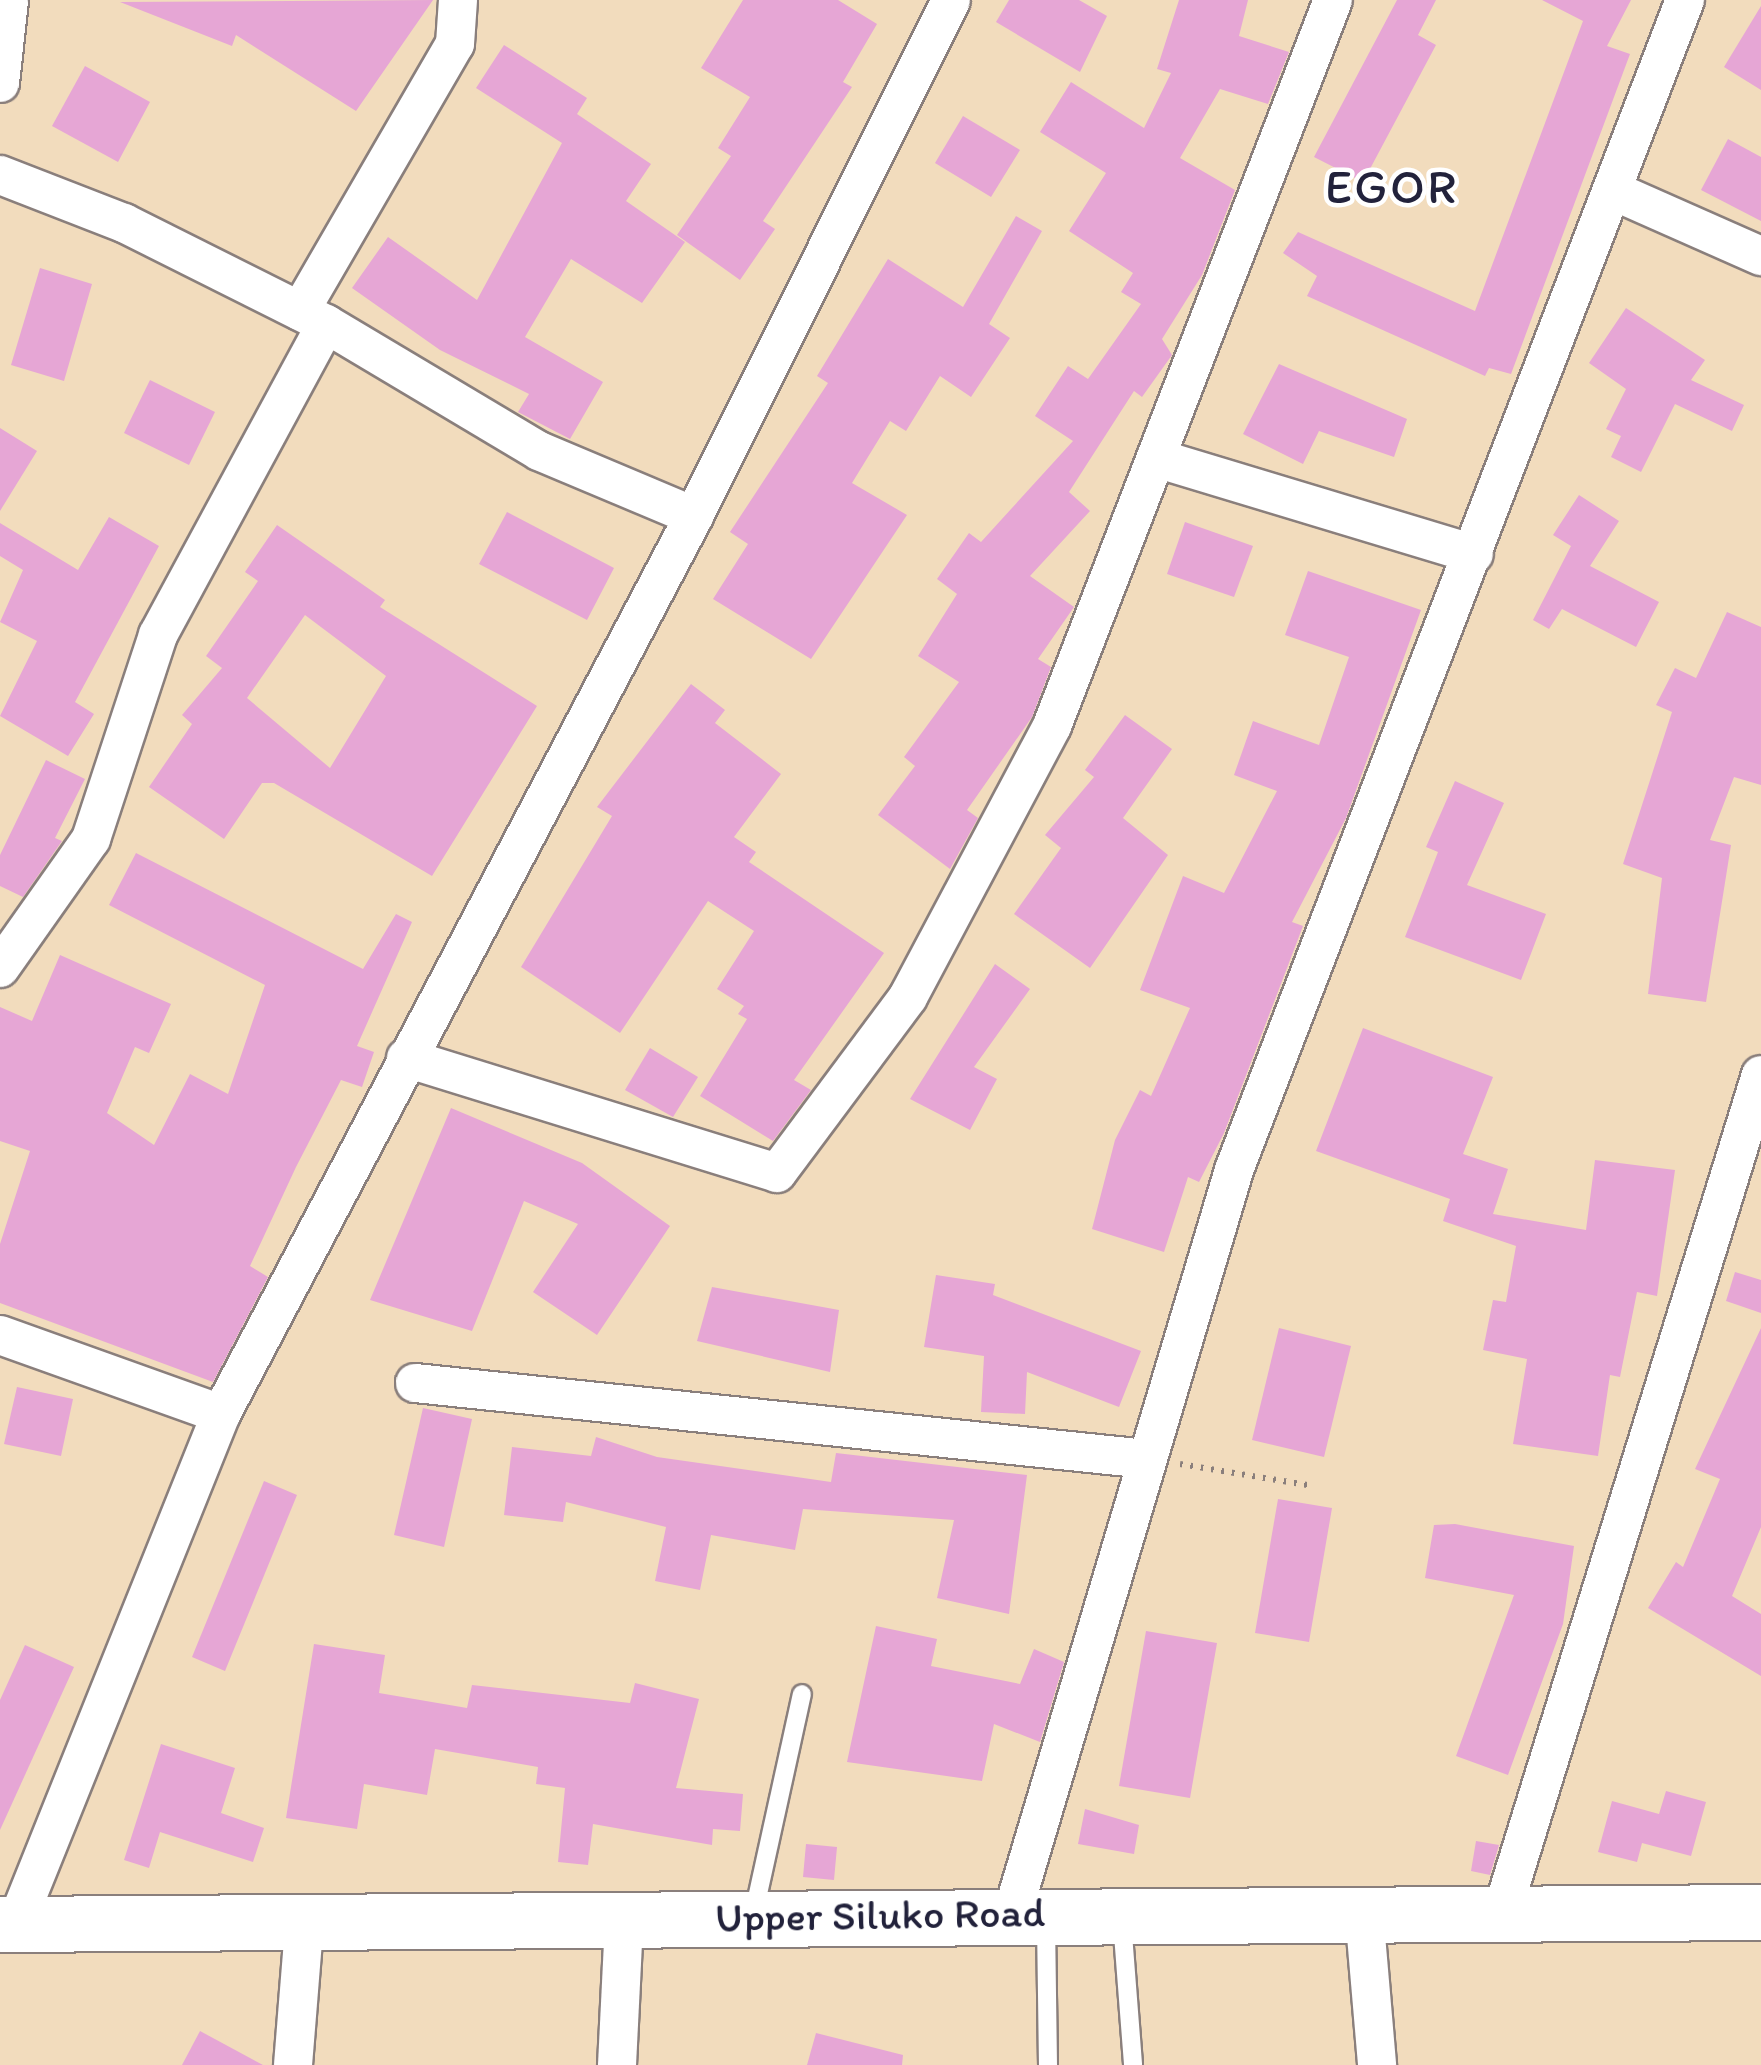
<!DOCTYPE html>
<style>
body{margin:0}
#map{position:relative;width:1761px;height:2065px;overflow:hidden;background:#f2dcbd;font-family:Itim,sans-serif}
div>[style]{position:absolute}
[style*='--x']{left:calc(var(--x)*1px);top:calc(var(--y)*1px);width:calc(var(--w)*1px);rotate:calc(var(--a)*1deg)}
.building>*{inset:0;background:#e6a6d5}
.path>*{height:6px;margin-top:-3px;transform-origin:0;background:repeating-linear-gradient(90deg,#8a7f7c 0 2.5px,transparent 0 10.5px)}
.roads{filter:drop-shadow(2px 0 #8a7f7c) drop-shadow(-2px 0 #8a7f7c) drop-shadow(0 2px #8a7f7c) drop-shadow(0 -2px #8a7f7c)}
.service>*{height:18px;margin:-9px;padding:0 9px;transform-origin:9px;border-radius:9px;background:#fff}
.minor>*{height:38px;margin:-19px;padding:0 19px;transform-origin:19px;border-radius:19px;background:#fff}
.primary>*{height:55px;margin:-27.5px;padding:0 27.5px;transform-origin:27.5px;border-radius:27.5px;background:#fff}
span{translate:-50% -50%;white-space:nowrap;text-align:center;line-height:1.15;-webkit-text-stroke:9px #fff;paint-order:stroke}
.street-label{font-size:42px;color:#22223b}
.quarter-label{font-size:48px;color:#22223b;letter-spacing:2.5px}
</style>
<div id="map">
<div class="building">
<i style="clip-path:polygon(433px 0,356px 111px,236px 35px,232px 46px,120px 2px)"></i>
<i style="clip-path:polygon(743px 0,838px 0,877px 24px,843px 82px,852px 87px,763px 221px,775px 229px,740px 280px,677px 235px,731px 156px,718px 148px,750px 97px,701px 68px)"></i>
<i style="clip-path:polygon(1009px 0,1079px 0,1107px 16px,1080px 72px,996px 22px)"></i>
<i style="clip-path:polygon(1179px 0,1248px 0,1239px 36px,1289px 52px,1268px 104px,1220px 89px,1180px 158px,1235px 190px,1202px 275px,1162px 339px,1172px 355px,1142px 397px,1134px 391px,1069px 492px,1090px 511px,1030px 576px,1074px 607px,1038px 659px,1051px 667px,1032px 717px,967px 810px,978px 818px,950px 869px,878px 815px,915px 766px,904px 757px,959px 682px,918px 656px,957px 594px,937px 579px,969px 533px,981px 542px,1073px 441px,1035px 416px,1068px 366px,1088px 379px,1141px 304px,1121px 292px,1133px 273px,1069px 231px,1106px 173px,1040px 132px,1071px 82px,1144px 128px,1171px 73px,1157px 69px)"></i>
<i style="clip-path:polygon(1397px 0,1436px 0,1418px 35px,1436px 45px,1363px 182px,1314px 157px)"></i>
<i style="clip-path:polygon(1542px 0,1631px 0,1607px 46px,1630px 54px,1511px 374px,1489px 368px,1485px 376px,1307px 296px,1317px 276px,1283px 253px,1298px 232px,1475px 311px,1583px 21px)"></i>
<i style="clip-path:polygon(1761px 6px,1761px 90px,1724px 67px)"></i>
<i style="clip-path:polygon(504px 45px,587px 98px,577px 114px,651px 164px,626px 201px,685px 242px,642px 303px,571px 259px,525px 337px,603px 382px,570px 439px,518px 412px,529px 394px,440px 350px,352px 288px,388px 237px,477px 300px,562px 143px,476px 88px)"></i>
<i style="clip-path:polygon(85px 66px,150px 102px,118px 162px,52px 126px)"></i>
<i style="clip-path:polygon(963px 116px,1020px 150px,991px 197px,935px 163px)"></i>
<i style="clip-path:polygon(1728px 139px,1761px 157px,1761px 221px,1701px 190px)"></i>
<i style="clip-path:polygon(1016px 216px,1042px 231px,989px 324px,1010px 338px,971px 397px,940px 376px,906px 431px,890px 421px,852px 483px,907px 515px,811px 659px,713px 599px,748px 544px,730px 532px,828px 383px,817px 376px,888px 259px,963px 307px)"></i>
<i style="clip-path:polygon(40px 268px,92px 284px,64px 381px,11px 365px)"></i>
<i style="clip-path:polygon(1626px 308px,1705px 360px,1691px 380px,1744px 405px,1732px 431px,1675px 404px,1641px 472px,1611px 457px,1621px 436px,1606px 429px,1626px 389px,1589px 363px)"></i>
<i style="clip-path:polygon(1279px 364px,1407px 419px,1394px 457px,1319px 431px,1303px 464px,1243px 434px)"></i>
<i style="clip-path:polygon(150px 380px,215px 412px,189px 465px,124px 433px)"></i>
<i style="clip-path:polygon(0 428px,37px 451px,0 511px)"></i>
<i style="clip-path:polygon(1579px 495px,1619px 521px,1590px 566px,1659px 602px,1636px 647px,1562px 609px,1549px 629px,1533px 620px,1571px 546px,1553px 535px)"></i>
<i style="clip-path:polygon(507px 512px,614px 568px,587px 620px,479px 564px)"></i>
<i style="clip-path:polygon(109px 517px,159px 546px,75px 702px,94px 714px,68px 756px,0 716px,37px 641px,0 622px,23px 570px,0 556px,0 523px,78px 570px)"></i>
<i style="clip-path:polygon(1185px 522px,1253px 546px,1234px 597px,1167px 574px)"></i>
<i style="clip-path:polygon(evenodd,277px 525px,385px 600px,380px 607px,537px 706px,432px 876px,274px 783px,262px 783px,224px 839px,149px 787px,192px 724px,182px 715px,222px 668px,206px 656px,258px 581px,245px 572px,277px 525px,305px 615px,386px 676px,330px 768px,247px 698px,305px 615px)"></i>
<i style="clip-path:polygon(1308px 571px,1421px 610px,1346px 818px,1292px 922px,1303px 926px,1224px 1133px,1199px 1182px,1188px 1177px,1164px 1252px,1092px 1229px,1115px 1140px,1140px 1090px,1151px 1096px,1190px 1008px,1140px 990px,1183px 876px,1224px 893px,1277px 791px,1234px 775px,1253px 721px,1319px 745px,1349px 657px,1285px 635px)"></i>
<i style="clip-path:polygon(1727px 612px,1761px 627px,1761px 785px,1734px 777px,1710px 840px,1731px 845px,1706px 1002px,1648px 994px,1662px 878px,1623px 864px,1672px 712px,1656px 705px,1675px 668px,1696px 678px)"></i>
<i style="clip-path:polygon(691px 684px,725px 710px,715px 723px,781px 774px,734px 837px,756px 852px,749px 862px,884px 953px,794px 1080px,811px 1090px,773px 1141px,700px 1096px,747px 1019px,738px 1014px,744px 1006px,717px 989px,754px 931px,708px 901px,620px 1033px,521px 967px,612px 816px,597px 807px)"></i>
<i style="clip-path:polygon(1125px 715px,1172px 749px,1123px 818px,1168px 855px,1090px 968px,1014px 914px,1061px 848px,1045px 835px,1094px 777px,1085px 770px)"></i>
<i style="clip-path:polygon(46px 760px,85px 779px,55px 838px,62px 841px,23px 897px,0 886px,0 855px)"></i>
<i style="clip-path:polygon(1455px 781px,1504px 803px,1467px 885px,1546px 914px,1521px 980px,1405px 937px,1438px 852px,1426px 847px)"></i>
<i style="clip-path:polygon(136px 853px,363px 969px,396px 914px,412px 922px,357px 1046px,374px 1052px,362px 1087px,341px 1080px,296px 1167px,250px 1266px,268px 1277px,213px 1382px,0 1303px,0 1244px,30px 1151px,0 1141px,0 1007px,32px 1021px,60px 955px,171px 1004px,149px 1053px,135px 1047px,107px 1113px,154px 1145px,190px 1074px,228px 1094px,265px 985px,109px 905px)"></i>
<i style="clip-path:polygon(995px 964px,1030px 989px,974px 1067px,997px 1079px,970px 1130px,910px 1099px)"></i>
<i style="clip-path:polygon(1363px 1028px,1493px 1077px,1463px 1154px,1508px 1169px,1493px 1214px,1586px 1230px,1595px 1160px,1675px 1170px,1657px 1296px,1637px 1292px,1620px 1377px,1610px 1375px,1598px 1456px,1513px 1444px,1527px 1359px,1483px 1350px,1493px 1300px,1506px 1302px,1516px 1246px,1443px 1221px,1450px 1199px,1316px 1151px)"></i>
<i style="clip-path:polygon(650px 1048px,698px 1077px,673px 1117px,625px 1090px)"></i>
<i style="clip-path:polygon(451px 1108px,582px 1163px,670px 1226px,597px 1335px,533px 1292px,578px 1224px,524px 1201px,472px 1331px,370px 1300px)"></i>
<i style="clip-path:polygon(1735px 1272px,1761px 1280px,1761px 1313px,1726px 1301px)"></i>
<i style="clip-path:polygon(936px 1275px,995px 1284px,993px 1295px,1141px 1351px,1119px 1407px,1027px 1372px,1025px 1414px,981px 1412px,984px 1356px,924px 1347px)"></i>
<i style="clip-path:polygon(712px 1287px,839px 1310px,830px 1372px,697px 1341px)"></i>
<i style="clip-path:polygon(1279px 1328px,1351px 1346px,1324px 1457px,1252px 1440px)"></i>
<i style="clip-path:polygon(1761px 1328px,1761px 1527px,1732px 1596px,1761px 1614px,1761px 1676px,1648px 1608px,1676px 1562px,1683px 1567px,1720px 1479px,1695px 1469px)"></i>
<i style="clip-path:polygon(17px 1387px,73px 1399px,61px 1456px,4px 1444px)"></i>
<i style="clip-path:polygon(423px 1408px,472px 1419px,444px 1547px,394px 1535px)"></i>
<i style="clip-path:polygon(596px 1437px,657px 1457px,831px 1482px,836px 1453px,1027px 1475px,1009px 1614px,937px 1598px,954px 1520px,803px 1509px,795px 1550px,711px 1535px,700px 1590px,655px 1581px,666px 1527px,566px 1502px,563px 1522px,504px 1515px,512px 1447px,591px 1456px)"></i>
<i style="clip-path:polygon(264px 1481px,297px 1495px,225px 1671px,192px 1657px)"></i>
<i style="clip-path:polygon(1278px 1499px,1332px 1508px,1309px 1642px,1255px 1633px)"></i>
<i style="clip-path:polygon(1455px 1524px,1574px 1546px,1563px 1624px,1508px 1775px,1456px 1756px,1514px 1595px,1425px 1578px,1434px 1525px)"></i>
<i style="clip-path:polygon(876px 1626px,937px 1639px,931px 1666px,1020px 1684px,1034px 1649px,1064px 1662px,1040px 1742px,994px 1724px,982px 1781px,847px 1762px)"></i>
<i style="clip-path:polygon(1146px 1631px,1217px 1643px,1190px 1798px,1119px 1786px)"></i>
<i style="clip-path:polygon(314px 1644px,385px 1655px,379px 1693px,467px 1708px,472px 1685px,630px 1703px,635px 1683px,699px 1699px,676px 1788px,743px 1794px,740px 1831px,713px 1829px,712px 1845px,593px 1824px,588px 1865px,558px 1862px,565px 1788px,536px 1784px,538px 1767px,435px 1749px,427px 1795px,364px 1784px,357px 1829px,286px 1818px)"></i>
<i style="clip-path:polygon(25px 1645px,74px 1667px,0 1830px,0 1700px)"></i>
<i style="clip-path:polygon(161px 1744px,235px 1768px,221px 1813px,264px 1828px,253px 1862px,160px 1832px,149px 1868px,124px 1860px)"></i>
<i style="clip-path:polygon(1666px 1791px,1706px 1802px,1691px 1856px,1642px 1843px,1637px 1862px,1598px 1852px,1612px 1801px,1659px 1814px)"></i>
<i style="clip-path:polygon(1085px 1809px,1139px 1825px,1134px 1854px,1078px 1844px)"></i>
<i style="clip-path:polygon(1476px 1841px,1499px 1845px,1490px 1875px,1471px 1871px)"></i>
<i style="clip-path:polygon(806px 1844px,837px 1847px,834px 1880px,803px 1877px)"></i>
<i style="clip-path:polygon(200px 2031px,263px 2065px,182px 2065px)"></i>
<i style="clip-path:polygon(816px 2033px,903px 2055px,902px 2065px,807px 2065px)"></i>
</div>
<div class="path">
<i style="--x:1180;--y:1464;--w:129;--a:9.4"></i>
</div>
<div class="roads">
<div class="service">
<i style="--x:754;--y:1912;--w:223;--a:-77.6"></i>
<i style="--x:1122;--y:1921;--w:144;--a:85.6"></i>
<i style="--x:1046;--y:1922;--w:143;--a:89.2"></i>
</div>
<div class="minor">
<i style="--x:0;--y:83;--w:83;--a:-83.8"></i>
<i style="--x:0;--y:175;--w:133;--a:21.2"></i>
<i style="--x:124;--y:223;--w:226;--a:26.6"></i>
<i style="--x:326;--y:324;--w:248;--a:30.8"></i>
<i style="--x:539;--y:451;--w:168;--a:22.8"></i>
<i style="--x:1614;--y:191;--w:161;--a:23.9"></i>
<i style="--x:300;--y:311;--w:309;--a:-59.9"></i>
<i style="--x:455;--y:44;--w:44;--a:-86.1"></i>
<i style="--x:1156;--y:458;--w:332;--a:16.8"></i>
<i style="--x:0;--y:968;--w:158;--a:-54.8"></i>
<i style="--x:91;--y:839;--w:215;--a:-71.8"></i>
<i style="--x:158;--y:635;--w:353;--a:-61.6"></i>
<i style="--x:406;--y:1058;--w:388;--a:17.2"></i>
<i style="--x:777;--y:1173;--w:219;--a:-53.3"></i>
<i style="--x:908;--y:997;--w:307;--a:-62"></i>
<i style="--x:1052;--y:726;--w:778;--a:-68.84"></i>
<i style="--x:0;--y:1335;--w:235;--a:19.7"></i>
<i style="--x:415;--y:1383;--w:736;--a:5.93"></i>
<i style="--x:1013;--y:1911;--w:773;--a:-73.39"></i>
<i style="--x:1234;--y:1170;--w:1254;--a:-68.92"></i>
<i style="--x:1364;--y:1912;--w:154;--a:85.1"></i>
<i style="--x:1502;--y:1912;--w:876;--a:-72.81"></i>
<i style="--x:16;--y:1924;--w:550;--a:-68.1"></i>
<i style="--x:221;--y:1414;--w:1015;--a:-62.22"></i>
<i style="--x:694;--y:516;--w:576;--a:-63.52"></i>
<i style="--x:293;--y:2065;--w:148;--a:-85.4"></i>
<i style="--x:617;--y:2065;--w:145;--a:-87.2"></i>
</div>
<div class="primary">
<i style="--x:0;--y:1924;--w:1761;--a:-0.39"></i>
</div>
</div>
<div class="street-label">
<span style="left:880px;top:1915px;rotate:-1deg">Upper Siluko Road</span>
</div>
<div class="quarter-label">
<span style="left:1392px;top:187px">EGOR</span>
</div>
</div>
